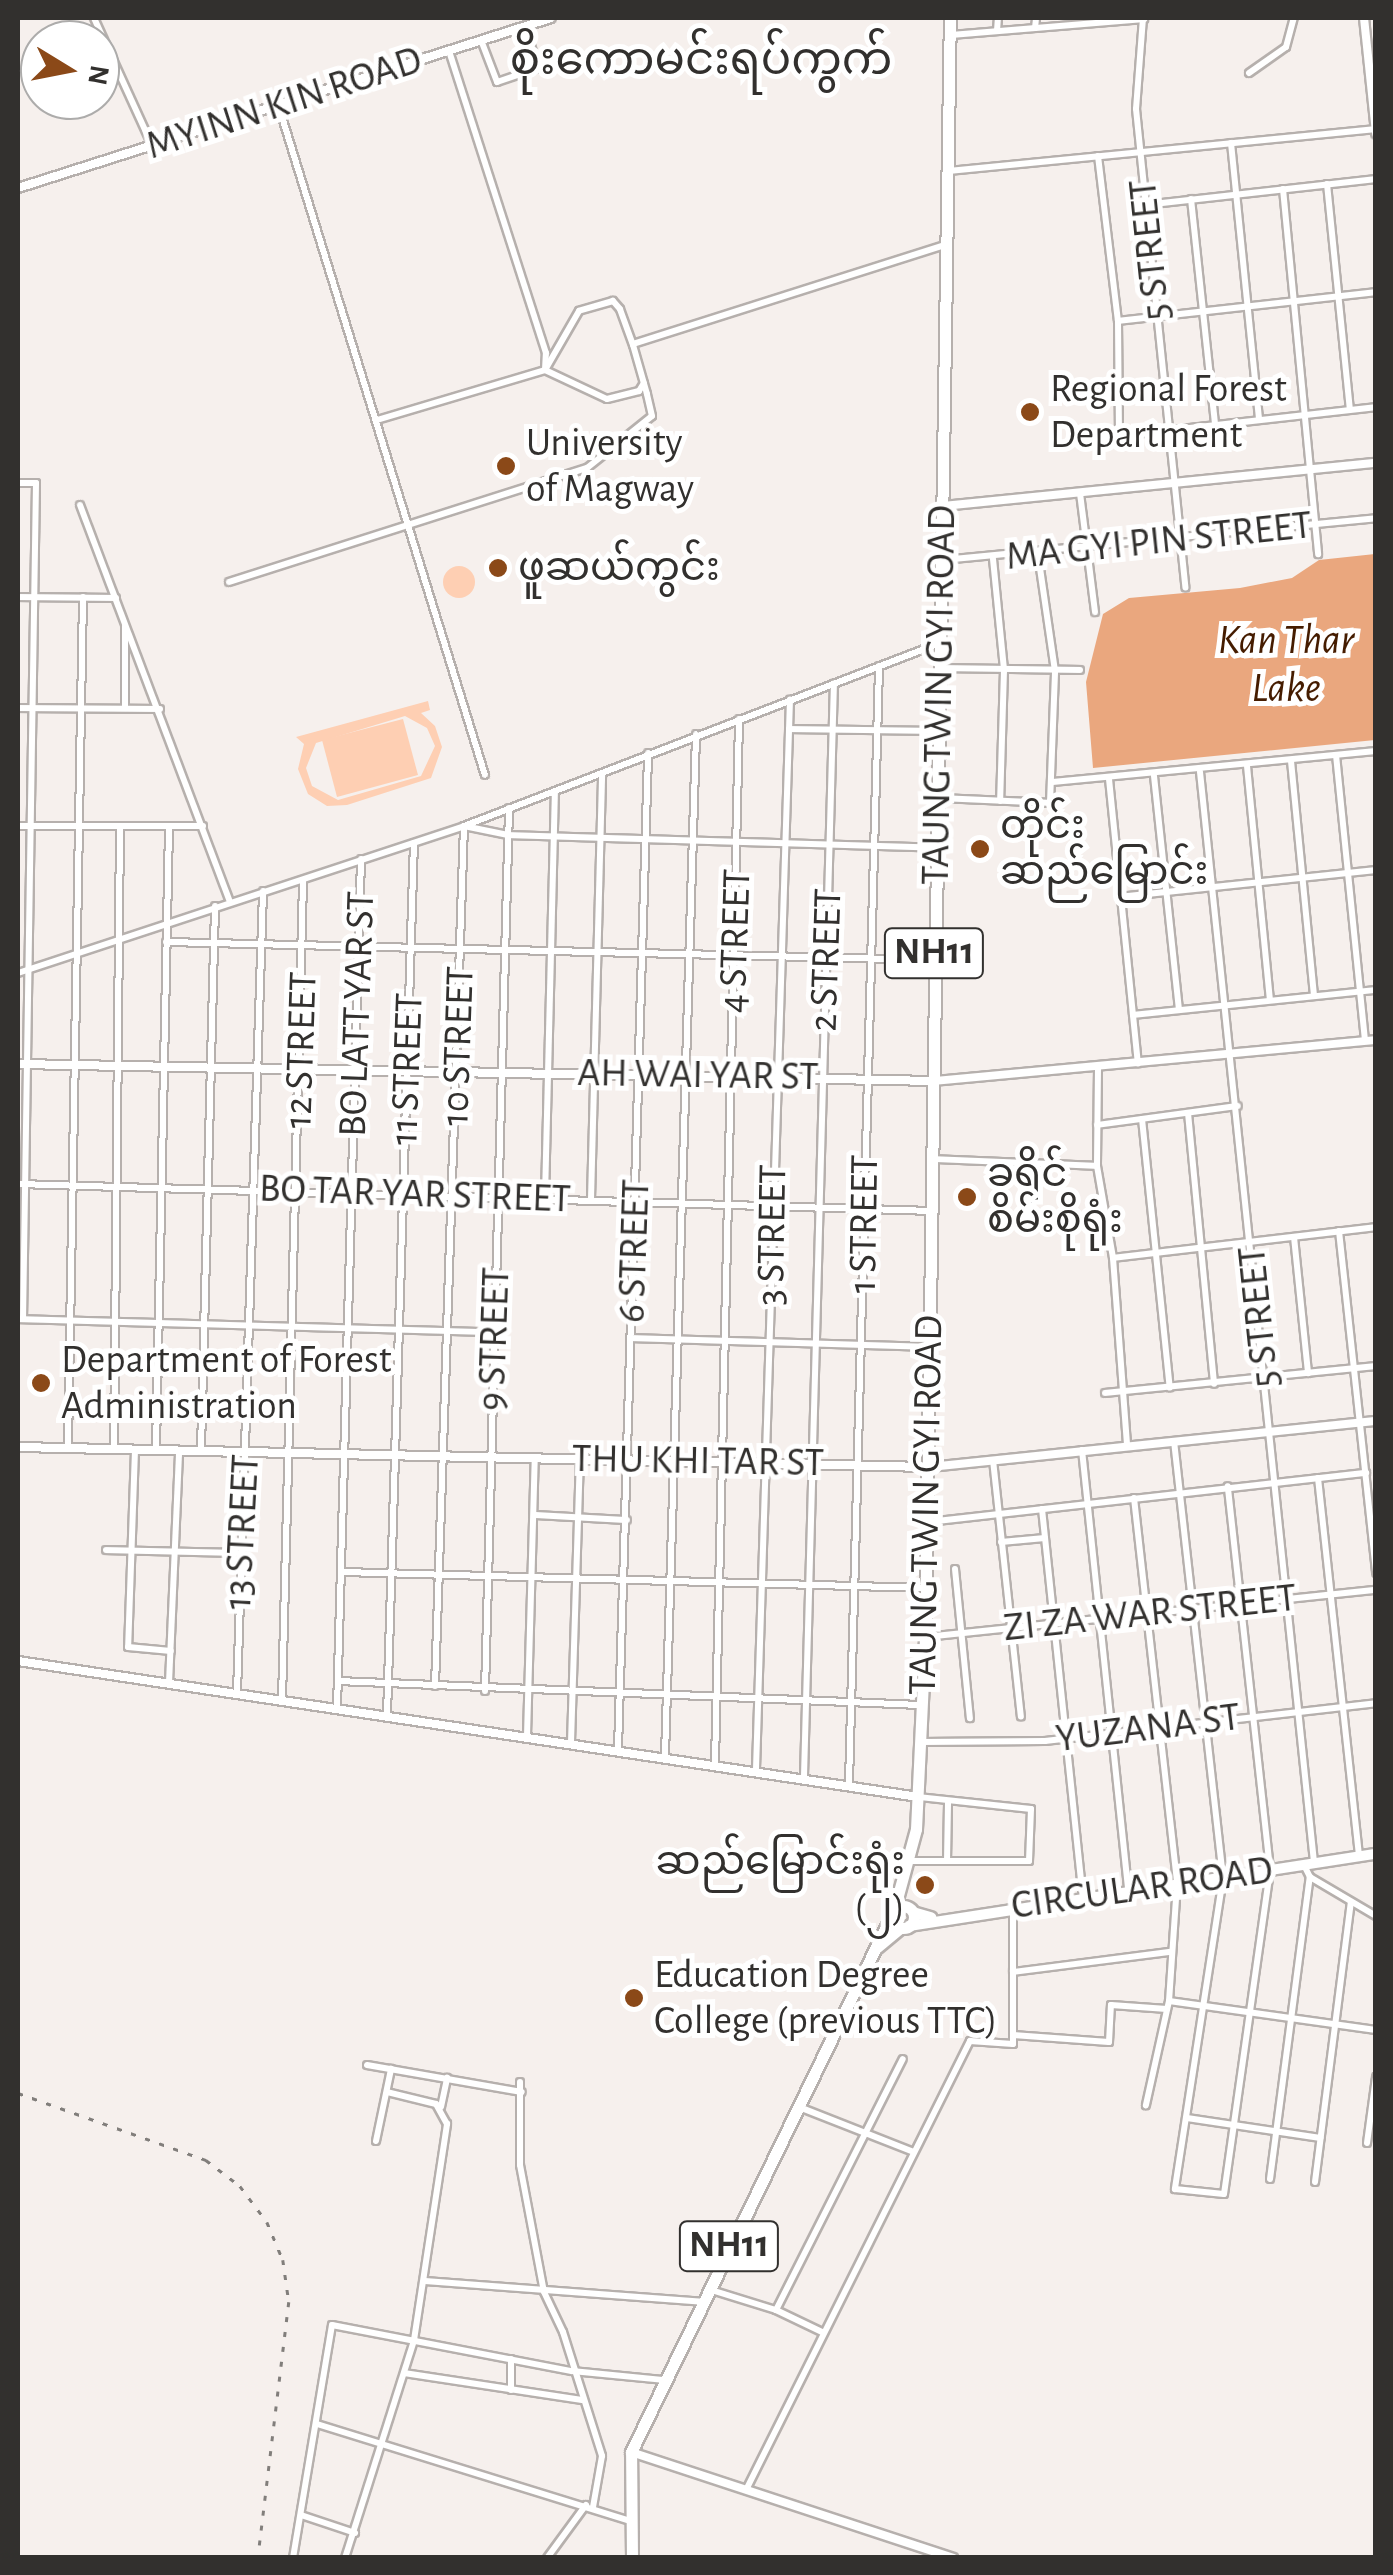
<!DOCTYPE html>
<meta charset="utf-8">
<style>
body{margin:0}
#map{position:relative;width:1393px;height:2575px;overflow:hidden;background:#f6f0ed;font-family:"Alegreya Sans","Noto Sans Myanmar",sans-serif}
div>[style]{position:absolute}
[style*='--x']{left:calc(var(--x)*1px);top:calc(var(--y)*1px);width:calc(var(--w)*1px);rotate:calc(var(--a)*1deg)}
.green>*{inset:0;background:#fecfb3}
.round{border-radius:50%}
.water>*{inset:0;background:#eaa77e}
.roads{filter:drop-shadow(2px 0 #b6b0ad) drop-shadow(-2px 0 #b6b0ad) drop-shadow(0 2px #b6b0ad) drop-shadow(0 -2px #b6b0ad)}
.minor>*{height:6px;margin:-3px;padding:0 3px;transform-origin:3px;border-radius:3px;background:#fff}
.tertiary>*{height:8px;margin:-4px;padding:0 4px;transform-origin:4px;border-radius:4px;background:#fff}
.primary>*{height:10px;margin:-5px;padding:0 5px;transform-origin:5px;border-radius:5px;background:#fff}
.trunk>*{height:11px;margin:-5.5px;padding:0 5.5px;transform-origin:5.5px;border-radius:5.5px;background:#fff}
.trunk>.ring{margin:-5.5px;padding:0;box-sizing:content-box;background:none;border:11px solid #fff;border-radius:50%}
.rail>*{height:2.5px;margin-top:-1.25px;transform-origin:0;background:repeating-linear-gradient(90deg,#817e7b 0 5px,transparent 0 15px)}
.dots>*{width:28px;height:28px;translate:-50% -50%;box-sizing:border-box;border:5px solid #fff;border-radius:50%}
span{translate:-50% -50%;white-space:nowrap;text-align:center;line-height:1.15;-webkit-text-stroke:10px #fff;paint-order:stroke}
.shield-label span{padding:2px 8px;background:#fff;border:2px solid;border-radius:8px;-webkit-text-stroke-width:0}
.shield-label{font-size:38px;color:#32302e;font-weight:700}
.street-label{font-size:40px;color:#32302e}
.poi-label{font-size:40px;color:#32302e}
.left{translate:0 -50%;text-align:left}
.right{translate:-100% -50%;text-align:right}
.water-label{font-size:42px;color:#451c00;font-style:italic}
.quarter-label{font-size:45px;color:#32302e}
.frame{position:absolute;inset:0;border:20px solid #32302e;pointer-events:none}
.north{position:absolute;left:20px;top:20px;width:100px;height:100px;box-sizing:border-box;background:#fff;border:2px solid #adacab;border-radius:50%;rotate:100deg;font-size:28px;font-weight:700;line-height:40px;text-align:center;color:#32302e}
.north::after{content:'';display:block;margin:auto;width:35px;height:45px;background:#8b4918;clip-path:polygon(50% 0,100% 100%,50% 72%,0 100%)}
</style>
<div id="map">
<div class="green">
<i class="round" style="left:443px;top:566px;width:32px;height:32px"></i>
<i style="clip-path:polygon(evenodd,428px 701px,430px 710px,421px 713px,435px 726px,442px 747px,431px 778px,347px 805px,327px 806px,308px 794px,298px 769px,304px 744px,296px 737px,428px 701px,405px 716px,427px 728px,435px 746px,421px 776px,338px 800px,312px 786px,306px 768px,316px 743px,405px 716px)"></i>
<i style="clip-path:polygon(403px 719px,418px 775px,337px 797px,322px 740px)"></i>
</div>
<div class="water">
<i style="clip-path:polygon(1375px 554px,1375px 740px,1093px 768px,1086px 682px,1103px 614px,1129px 598px,1240px 588px,1292px 578px,1319px 560px)"></i>
</div>
<div class="roads">
<div class="minor">
<i style="--x:94;--y:18;--w:140;--a:65.5"></i>
<i style="--x:1143;--y:18;--w:91;--a:94.4"></i>
<i style="--x:1136;--y:109;--w:481;--a:84.1"></i>
<i style="--x:1035;--y:28;--w:10;--a:-84"></i>
<i style="--x:997;--y:31;--w:13;--a:-86"></i>
<i style="--x:951;--y:35;--w:194;--a:-4.7"></i>
<i style="--x:481;--y:40;--w:45;--a:69.1"></i>
<i style="--x:497;--y:82;--w:43;--a:-18.9"></i>
<i style="--x:538;--y:68;--w:44;--a:-107.2"></i>
<i style="--x:1249;--y:73;--w:45;--a:-35.1"></i>
<i style="--x:1286;--y:47;--w:30;--a:-75"></i>
<i style="--x:278;--y:104;--w:702;--a:72.86"></i>
<i style="--x:1231;--y:143;--w:278;--a:84.2"></i>
<i style="--x:1098;--y:156;--w:166;--a:83.1"></i>
<i style="--x:1118;--y:321;--w:115;--a:89.5"></i>
<i style="--x:1119;--y:436;--w:259;--a:-6.4"></i>
<i style="--x:949;--y:171;--w:429;--a:-5.6"></i>
<i style="--x:1327;--y:184;--w:226;--a:84.2"></i>
<i style="--x:1283;--y:189;--w:367;--a:84.5"></i>
<i style="--x:1191;--y:199;--w:226;--a:83.9"></i>
<i style="--x:1145;--y:205;--w:232;--a:-6.4"></i>
<i style="--x:1118;--y:321;--w:260;--a:-6.4"></i>
<i style="--x:633;--y:344;--w:327;--a:-17.6"></i>
<i style="--x:377;--y:420;--w:175;--a:-16.6"></i>
<i style="--x:545;--y:370;--w:17;--a:-87"></i>
<i style="--x:546;--y:353;--w:318;--a:-107.8"></i>
<i style="--x:18;--y:483;--w:18;--a:0"></i>
<i style="--x:36;--y:483;--w:836;--a:90.89"></i>
<i style="--x:1080;--y:493;--w:120;--a:82.8"></i>
<i style="--x:80;--y:505;--w:423;--a:69.3"></i>
<i style="--x:993;--y:559;--w:112;--a:84.3"></i>
<i style="--x:1004;--y:670;--w:131;--a:91.7"></i>
<i style="--x:943;--y:560;--w:435;--a:-5.5"></i>
<i style="--x:229;--y:582;--w:376;--a:-17.7"></i>
<i style="--x:587;--y:468;--w:83;--a:-38.7"></i>
<i style="--x:652;--y:416;--w:23;--a:-103"></i>
<i style="--x:647;--y:394;--w:51;--a:-105.9"></i>
<i style="--x:633;--y:345;--w:38;--a:-110"></i>
<i style="--x:620;--y:309;--w:11;--a:-131"></i>
<i style="--x:613;--y:301;--w:35;--a:164"></i>
<i style="--x:579;--y:311;--w:68;--a:120"></i>
<i style="--x:545;--y:370;--w:68;--a:25.1"></i>
<i style="--x:607;--y:399;--w:33;--a:-14"></i>
<i style="--x:639;--y:391;--w:9;--a:-58"></i>
<i style="--x:18;--y:597;--w:98;--a:0.6"></i>
<i style="--x:942;--y:668;--w:138;--a:0.8"></i>
<i style="--x:18;--y:708;--w:142;--a:0.4"></i>
<i style="--x:125;--y:708;--w:82;--a:-90"></i>
<i style="--x:789;--y:729;--w:149;--a:0.8"></i>
<i style="--x:1336;--y:755;--w:287;--a:84.2"></i>
<i style="--x:1291;--y:761;--w:236;--a:84.4"></i>
<i style="--x:1247;--y:766;--w:235;--a:84.4"></i>
<i style="--x:1200;--y:772;--w:1097;--a:84.03"></i>
<i style="--x:1154;--y:776;--w:235;--a:83.9"></i>
<i style="--x:1109;--y:779;--w:286;--a:84.2"></i>
<i style="--x:1053;--y:782;--w:324;--a:-5.5"></i>
<i style="--x:937;--y:798;--w:113;--a:2.5"></i>
<i style="--x:1050;--y:803;--w:132;--a:-87.8"></i>
<i style="--x:1055;--y:671;--w:118;--a:-98.3"></i>
<i style="--x:18;--y:826;--w:185;--a:0"></i>
<i style="--x:1119;--y:897;--w:258;--a:-6"></i>
<i style="--x:166;--y:942;--w:768;--a:1.34"></i>
<i style="--x:18;--y:973;--w:470;--a:-18.2"></i>
<i style="--x:464;--y:826;--w:45;--a:11.6"></i>
<i style="--x:508;--y:835;--w:428;--a:1.7"></i>
<i style="--x:1133;--y:1015;--w:244;--a:-5.9"></i>
<i style="--x:1098;--y:1068;--w:98;--a:90.6"></i>
<i style="--x:1097;--y:1166;--w:93;--a:80.1"></i>
<i style="--x:1113;--y:1258;--w:189;--a:85.7"></i>
<i style="--x:1188;--y:1113;--w:272;--a:84.5"></i>
<i style="--x:1142;--y:1119;--w:270;--a:84.1"></i>
<i style="--x:1097;--y:1125;--w:142;--a:-7.7"></i>
<i style="--x:933;--y:1159;--w:164;--a:2.4"></i>
<i style="--x:18;--y:1184;--w:913;--a:1.69"></i>
<i style="--x:545;--y:1197;--w:406;--a:-88.6"></i>
<i style="--x:591;--y:1199;--w:426;--a:-88.5"></i>
<i style="--x:1339;--y:1231;--w:344;--a:83.8"></i>
<i style="--x:1294;--y:1237;--w:137;--a:84.1"></i>
<i style="--x:1113;--y:1258;--w:265;--a:-6.7"></i>
<i style="--x:18;--y:1319;--w:476;--a:1.6"></i>
<i style="--x:632;--y:1338;--w:298;--a:1.7"></i>
<i style="--x:1105;--y:1393;--w:272;--a:-5.7"></i>
<i style="--x:1174;--y:1441;--w:440;--a:83.6"></i>
<i style="--x:1223;--y:1878;--w:315;--a:98.8"></i>
<i style="--x:1175;--y:2189;--w:49;--a:5.8"></i>
<i style="--x:1224;--y:2194;--w:328;--a:-81.9"></i>
<i style="--x:1270;--y:1869;--w:385;--a:-96.3"></i>
<i style="--x:68;--y:1447;--w:850;--a:-88.99"></i>
<i style="--x:114;--y:1448;--w:621;--a:-89.45"></i>
<i style="--x:156;--y:1449;--w:622;--a:-88.8"></i>
<i style="--x:201;--y:1449;--w:543;--a:-88.52"></i>
<i style="--x:135;--y:1450;--w:197;--a:92"></i>
<i style="--x:128;--y:1647;--w:43;--a:5.3"></i>
<i style="--x:1082;--y:1450;--w:443;--a:84"></i>
<i style="--x:993;--y:1460;--w:258;--a:83.8"></i>
<i style="--x:1318;--y:1478;--w:380;--a:83.8"></i>
<i style="--x:1134;--y:1498;--w:388;--a:83.6"></i>
<i style="--x:1177;--y:1884;--w:117;--a:93.9"></i>
<i style="--x:1169;--y:2001;--w:107;--a:102.5"></i>
<i style="--x:1042;--y:1509;--w:390;--a:84"></i>
<i style="--x:534;--y:1515;--w:93;--a:3.1"></i>
<i style="--x:928;--y:1522;--w:441;--a:-6.4"></i>
<i style="--x:1001;--y:1542;--w:44;--a:-5.2"></i>
<i style="--x:106;--y:1550;--w:131;--a:1.3"></i>
<i style="--x:955;--y:1569;--w:150;--a:84.3"></i>
<i style="--x:342;--y:1572;--w:583;--a:1.57"></i>
<i style="--x:926;--y:1637;--w:452;--a:-6"></i>
<i style="--x:338;--y:1681;--w:583;--a:2.36"></i>
<i style="--x:169;--y:1683;--w:233;--a:-87.5"></i>
<i style="--x:435;--y:1686;--w:860;--a:-88.07"></i>
<i style="--x:464;--y:826;--w:510;--a:-21.03"></i>
<i style="--x:485;--y:1691;--w:883;--a:-88.44"></i>
<i style="--x:237;--y:1693;--w:802;--a:-88.14"></i>
<i style="--x:282;--y:1700;--w:820;--a:-88.53"></i>
<i style="--x:337;--y:1708;--w:849;--a:-88.38"></i>
<i style="--x:387;--y:1715;--w:872;--a:-88.23"></i>
<i style="--x:527;--y:1736;--w:279;--a:-88.4"></i>
<i style="--x:571;--y:1742;--w:284;--a:-88.2"></i>
<i style="--x:921;--y:1742;--w:124;--a:-0.5"></i>
<i style="--x:1045;--y:1741;--w:333;--a:-6.5"></i>
<i style="--x:618;--y:1749;--w:996;--a:-88.27"></i>
<i style="--x:665;--y:1756;--w:1022;--a:-88.26"></i>
<i style="--x:715;--y:1763;--w:1044;--a:-88.68"></i>
<i style="--x:756;--y:1769;--w:1070;--a:-88.18"></i>
<i style="--x:804;--y:1776;--w:1093;--a:-88.43"></i>
<i style="--x:849;--y:1783;--w:1117;--a:-88.46"></i>
<i style="--x:909;--y:1861;--w:120;--a:0"></i>
<i style="--x:1029;--y:1861;--w:52;--a:-87.8"></i>
<i style="--x:1031;--y:1809;--w:114;--a:-173.9"></i>
<i style="--x:947;--y:1861;--w:59;--a:-89"></i>
<i style="--x:1310;--y:1877;--w:77;--a:30.6"></i>
<i style="--x:1013;--y:1972;--w:158;--a:-7.3"></i>
<i style="--x:1169;--y:2001;--w:209;--a:8"></i>
<i style="--x:1013;--y:2035;--w:96;--a:4.2"></i>
<i style="--x:1109;--y:2042;--w:37;--a:-87"></i>
<i style="--x:1111;--y:2005;--w:56;--a:4.1"></i>
<i style="--x:367;--y:2065;--w:157;--a:9.9"></i>
<i style="--x:520;--y:2082;--w:83;--a:90"></i>
<i style="--x:520;--y:2165;--w:129;--a:79.3"></i>
<i style="--x:544;--y:2292;--w:44;--a:64.6"></i>
<i style="--x:563;--y:2332;--w:130;--a:72.5"></i>
<i style="--x:602;--y:2456;--w:52;--a:100"></i>
<i style="--x:441;--y:2107;--w:30;--a:-78"></i>
<i style="--x:799;--y:2107;--w:123;--a:21.4"></i>
<i style="--x:1187;--y:2118;--w:135;--a:8.5"></i>
<i style="--x:376;--y:2141;--w:74;--a:-78.2"></i>
<i style="--x:1367;--y:2143;--w:67;--a:-82.2"></i>
<i style="--x:1270;--y:2179;--w:305;--a:-82.5"></i>
<i style="--x:1310;--y:1877;--w:13;--a:-117"></i>
<i style="--x:1315;--y:2182;--w:282;--a:-82.7"></i>
<i style="--x:425;--y:2281;--w:278;--a:4.3"></i>
<i style="--x:708;--y:2289;--w:71;--a:17.2"></i>
<i style="--x:776;--y:2310;--w:281;--a:-63.2"></i>
<i style="--x:776;--y:2310;--w:51;--a:25.6"></i>
<i style="--x:511;--y:2359;--w:31;--a:90"></i>
<i style="--x:404;--y:2373;--w:180;--a:8.6"></i>
<i style="--x:317;--y:2424;--w:325;--a:17.2"></i>
<i style="--x:746;--y:2490;--w:502;--a:-63.49"></i>
<i style="--x:970;--y:2041;--w:43;--a:4"></i>
<i style="--x:1013;--y:2044;--w:136;--a:-90"></i>
<i style="--x:301;--y:2515;--w:57;--a:18.4"></i>
<i style="--x:293;--y:2558;--w:236;--a:-80.5"></i>
<i style="--x:332;--y:2325;--w:244;--a:10.9"></i>
<i style="--x:572;--y:2371;--w:91;--a:5.6"></i>
<i style="--x:345;--y:2558;--w:229;--a:-72.4"></i>
<i style="--x:414;--y:2340;--w:219;--a:-81.3"></i>
<i style="--x:447;--y:2124;--w:23;--a:-119"></i>
<i style="--x:436;--y:2104;--w:50;--a:-166.2"></i>
<i style="--x:547;--y:2558;--w:66;--a:-53.7"></i>
</div>
<div class="tertiary">
<i style="--x:1364;--y:18;--w:116;--a:84"></i>
<i style="--x:18;--y:188;--w:559;--a:-17.69"></i>
<i style="--x:943;--y:506;--w:435;--a:-5.7"></i>
<i style="--x:18;--y:1064;--w:916;--a:1.06"></i>
<i style="--x:934;--y:1081;--w:444;--a:-5.3"></i>
<i style="--x:18;--y:1447;--w:911;--a:1.26"></i>
<i style="--x:929;--y:1467;--w:449;--a:-5.9"></i>
<i style="--x:18;--y:1661;--w:910;--a:8.59"></i>
<i style="--x:631;--y:2452;--w:339;--a:18.2"></i>
</div>
<div class="primary">
<i style="--x:913;--y:1912;--w:19;--a:16"></i>
<i style="--x:909;--y:1926;--w:473;--a:-8.8"></i>
<i style="--x:878;--y:1948;--w:31;--a:-40"></i>
</div>
<div class="trunk">
<i class="ring" style="left:892px;top:1906px;width:11px;height:11px"></i>
<i style="--x:894;--y:1910;--w:84;--a:-74.8"></i>
<i style="--x:916;--y:1829;--w:192;--a:-87.3"></i>
<i style="--x:925;--y:1637;--w:1619;--a:-89.12"></i>
<i style="--x:632;--y:2558;--w:106;--a:-90.5"></i>
<i style="--x:631;--y:2452;--w:596;--a:-64.12"></i>
</div>
</div>
<div class="rail">
<i style="--x:18;--y:2093;--w:200;--a:19.6"></i>
<i style="--x:206;--y:2160;--w:43;--a:37.4"></i>
<i style="--x:240;--y:2186;--w:45;--a:53.1"></i>
<i style="--x:267;--y:2222;--w:41;--a:67.2"></i>
<i style="--x:283;--y:2260;--w:42;--a:81.9"></i>
<i style="--x:289;--y:2302;--w:258;--a:96.9"></i>
</div>
<div class="dots">
<i style="left:1030px;top:412px;background:#8b4918"></i>
<i style="left:506px;top:466px;background:#8b4918"></i>
<i style="left:498px;top:568px;background:#8b4918"></i>
<i style="left:980px;top:849px;background:#8b4918"></i>
<i style="left:967px;top:1197px;background:#8b4918"></i>
<i style="left:41px;top:1383px;background:#8b4918"></i>
<i style="left:925px;top:1885px;background:#8b4918"></i>
<i style="left:634px;top:1998px;background:#8b4918"></i>
</div>
<div class="shield-label">
<span style="left:934px;top:953px">NH11</span>
<span style="left:729px;top:2246px">NH11</span>
</div>
<div class="street-label">
<span style="left:284px;top:103px;rotate:-18deg">MYINN KIN ROAD</span>
<span style="left:1150px;top:250px;rotate:-96deg">5 STREET</span>
<span style="left:1159px;top:541px;rotate:-6deg">MA GYI PIN STREET</span>
<span style="left:939px;top:695px;rotate:-89deg">TAUNG TWIN GYI ROAD</span>
<span style="left:735px;top:941px;rotate:-88deg">4 STREET</span>
<span style="left:826px;top:960px;rotate:-88deg">2 STREET</span>
<span style="left:357px;top:1014px;rotate:-88deg">BO LATT YAR ST</span>
<span style="left:458px;top:1046px;rotate:-88deg">10 STREET</span>
<span style="left:301px;top:1050px;rotate:-88deg">12 STREET</span>
<span style="left:407px;top:1069px;rotate:-88deg">11 STREET</span>
<span style="left:698px;top:1075px;rotate:1deg">AH WAI YAR ST</span>
<span style="left:415px;top:1194px;rotate:2deg">BO TAR YAR STREET</span>
<span style="left:864px;top:1224px;rotate:-89deg">1 STREET</span>
<span style="left:772px;top:1235px;rotate:-89deg">3 STREET</span>
<span style="left:634px;top:1251px;rotate:-88deg">6 STREET</span>
<span style="left:1259px;top:1317px;rotate:-96deg">5 STREET</span>
<span style="left:494px;top:1339px;rotate:-88deg">9 STREET</span>
<span style="left:698px;top:1461px;rotate:1deg">THU KHI TAR ST</span>
<span style="left:926px;top:1505px;rotate:-89deg">TAUNG TWIN GYI ROAD</span>
<span style="left:242px;top:1532px;rotate:-87deg">13 STREET</span>
<span style="left:1150px;top:1613px;rotate:-6deg">ZI ZA WAR STREET</span>
<span style="left:1148px;top:1728px;rotate:-7deg">YUZANA ST</span>
<span style="left:1142px;top:1888px;rotate:-8deg">CIRCULAR ROAD</span>
</div>
<div class="poi-label">
<span class="left" style="left:1050px;top:412px">Regional Forest<br>Department</span>
<span class="left" style="left:526px;top:466px">University<br>of Magway</span>
<span class="left" style="left:518px;top:568px">ဖူဆယ်ကွင်း</span>
<span class="left" style="left:1000px;top:849px">တိုင်း<br>ဆည်မြောင်း</span>
<span class="left" style="left:987px;top:1197px">ခရိုင်<br>စိမ်းစိုရုံး</span>
<span class="left" style="left:61px;top:1383px">Department of Forest<br>Administration</span>
<span class="right" style="left:905px;top:1885px">ဆည်မြောင်းရုံး<br>(၂)</span>
<span class="left" style="left:654px;top:1998px">Education Degree<br>College (previous TTC)</span>
</div>
<div class="water-label">
<span style="left:1286px;top:664px">Kan Thar<br>Lake</span>
</div>
<div class="quarter-label">
<span style="left:701px;top:61px">စိုးကောမင်းရပ်ကွက်</span>
</div>
<div class="frame"></div>
<div class="north">N</div>
</div>
